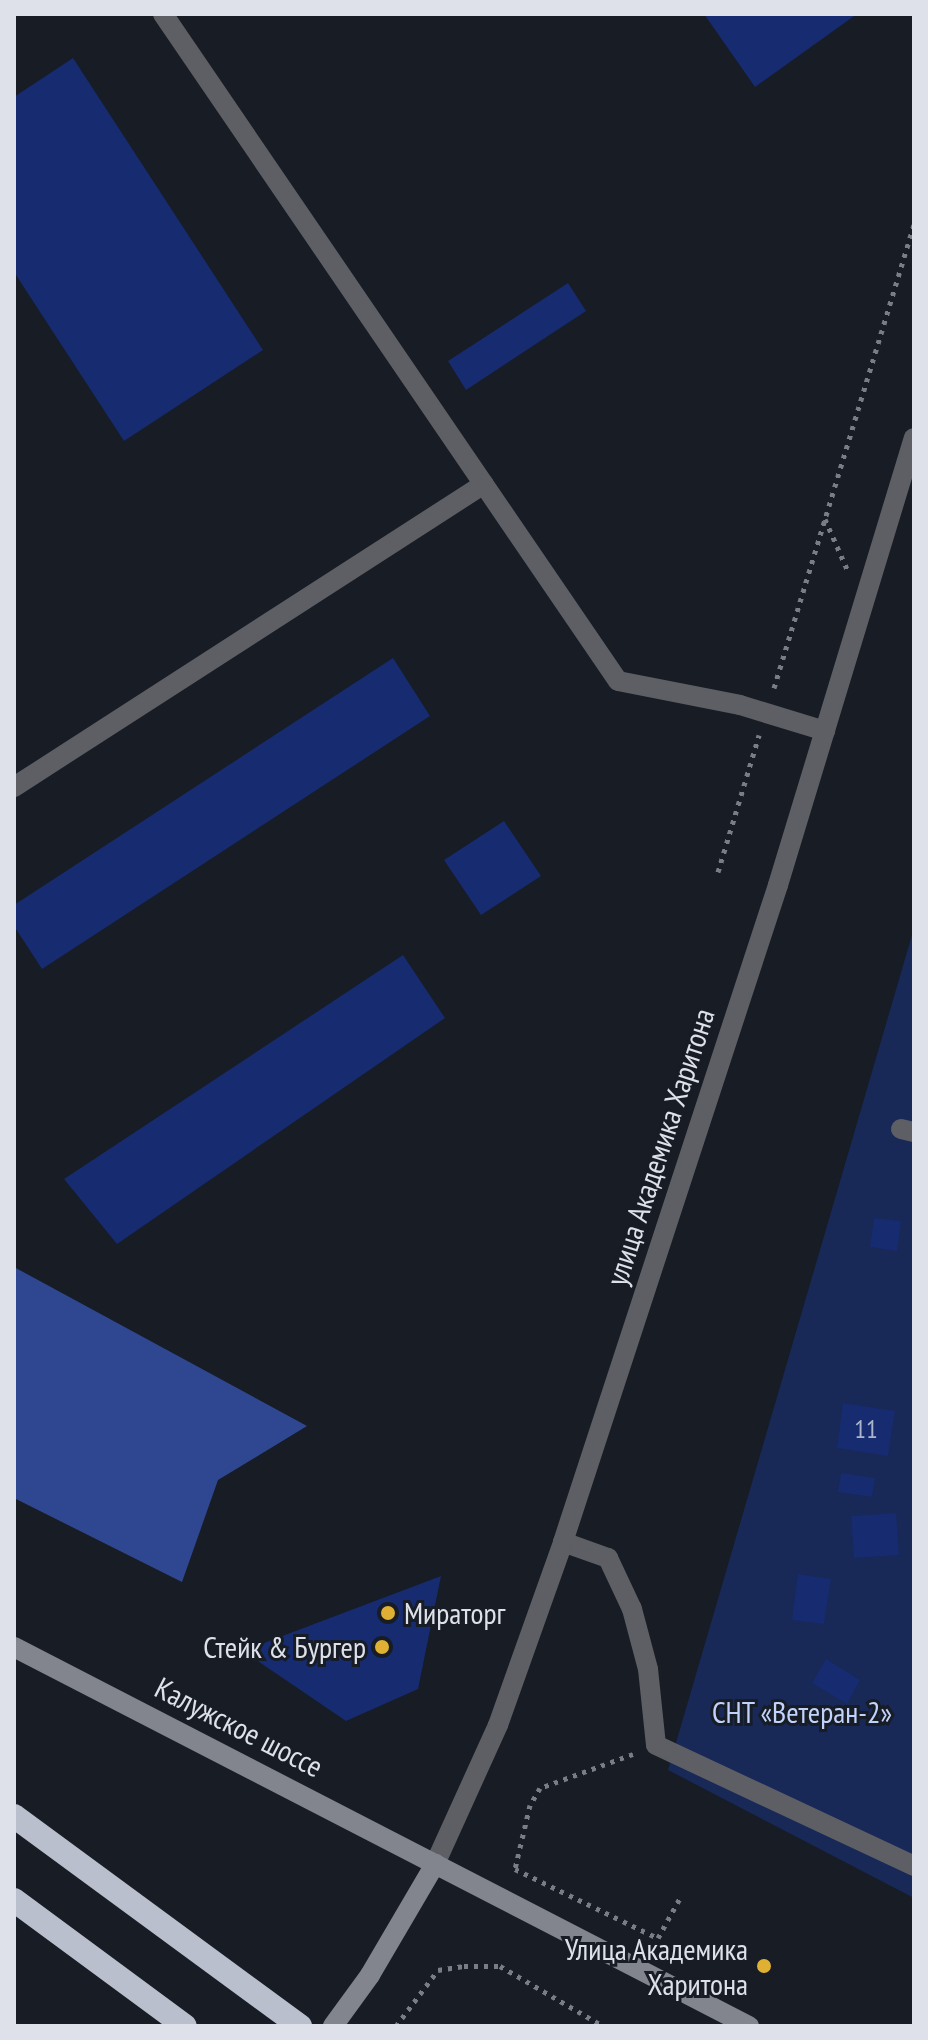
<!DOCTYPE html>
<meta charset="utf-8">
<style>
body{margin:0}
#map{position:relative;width:928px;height:2040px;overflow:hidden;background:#171c25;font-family:"PT Sans Narrow",sans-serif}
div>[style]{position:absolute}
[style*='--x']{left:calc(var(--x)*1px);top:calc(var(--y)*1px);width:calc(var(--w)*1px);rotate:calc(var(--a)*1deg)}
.green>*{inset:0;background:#182857}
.forest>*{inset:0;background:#2f4790}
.building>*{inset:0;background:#172b70}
.path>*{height:5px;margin-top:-2.5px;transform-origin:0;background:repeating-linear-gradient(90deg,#797d85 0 4px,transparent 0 10px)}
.lane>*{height:20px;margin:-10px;padding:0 10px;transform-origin:10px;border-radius:10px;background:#5d5f64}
.street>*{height:20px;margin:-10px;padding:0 10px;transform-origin:10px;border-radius:10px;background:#5d5f64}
.secondary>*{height:20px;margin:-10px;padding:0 10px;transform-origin:10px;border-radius:10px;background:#82858e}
.highway>*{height:24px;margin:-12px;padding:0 12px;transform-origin:12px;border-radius:12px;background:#b9bfcc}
.dots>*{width:22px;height:22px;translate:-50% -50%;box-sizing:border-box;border:4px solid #171c25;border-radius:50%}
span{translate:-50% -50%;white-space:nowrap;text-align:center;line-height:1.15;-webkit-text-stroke:6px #171c25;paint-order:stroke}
.number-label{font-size:26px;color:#acb4cb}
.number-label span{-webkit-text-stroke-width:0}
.street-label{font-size:30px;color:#dee1e9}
.poi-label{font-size:30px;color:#dee1e9}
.left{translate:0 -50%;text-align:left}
.right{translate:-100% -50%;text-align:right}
.park-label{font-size:30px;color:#c1d3fd}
.frame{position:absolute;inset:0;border:16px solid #dee1e9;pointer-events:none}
</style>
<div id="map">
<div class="green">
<i style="clip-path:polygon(914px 928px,914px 1898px,668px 1770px)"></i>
</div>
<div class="forest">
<i style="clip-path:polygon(14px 1267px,307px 1426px,218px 1480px,182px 1582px,14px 1498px)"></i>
</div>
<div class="building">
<i style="clip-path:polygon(704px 14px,857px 14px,755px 87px)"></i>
<i style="clip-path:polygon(73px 58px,263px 350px,124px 441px,14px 272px,14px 97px)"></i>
<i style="clip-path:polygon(568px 283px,586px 311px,466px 390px,448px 361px)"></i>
<i style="clip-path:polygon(393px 658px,430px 716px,42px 969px,14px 926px,14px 905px)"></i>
<i style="clip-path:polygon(504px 821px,541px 876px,481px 915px,444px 860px)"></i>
<i style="clip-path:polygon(403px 955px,445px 1018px,117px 1244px,64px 1179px)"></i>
<i style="clip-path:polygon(874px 1218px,901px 1221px,897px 1251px,870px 1247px)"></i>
<i style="clip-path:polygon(843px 1403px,895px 1411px,888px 1456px,837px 1448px)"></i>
<i style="clip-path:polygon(841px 1473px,875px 1478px,872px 1497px,838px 1492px)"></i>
<i style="clip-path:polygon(896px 1513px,899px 1555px,854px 1558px,851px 1516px)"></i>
<i style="clip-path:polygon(798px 1574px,831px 1579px,824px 1624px,792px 1620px)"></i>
<i style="clip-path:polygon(441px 1576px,418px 1689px,346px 1721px,243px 1651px)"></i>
<i style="clip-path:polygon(826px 1659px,860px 1680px,847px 1704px,812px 1683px)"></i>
</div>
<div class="path">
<i style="--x:825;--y:519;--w:55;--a:66.3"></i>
<i style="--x:774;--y:688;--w:484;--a:-73.2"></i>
<i style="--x:718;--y:872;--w:143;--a:-73.3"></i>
<i style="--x:633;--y:1754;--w:99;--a:159.9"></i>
<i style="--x:540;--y:1788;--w:20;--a:120"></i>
<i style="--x:530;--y:1805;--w:66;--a:103.2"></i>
<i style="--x:515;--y:1869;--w:159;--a:25.8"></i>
<i style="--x:658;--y:1938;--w:46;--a:-61.2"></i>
<i style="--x:396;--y:2026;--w:70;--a:-53.1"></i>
<i style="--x:438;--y:1970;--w:26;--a:-9"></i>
<i style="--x:464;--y:1966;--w:36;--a:0"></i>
<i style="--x:500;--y:1966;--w:119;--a:30.2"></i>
</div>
<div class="lane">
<i style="--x:163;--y:14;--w:807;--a:55.7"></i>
<i style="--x:618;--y:681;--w:124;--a:11.1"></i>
<i style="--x:740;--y:705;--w:89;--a:17"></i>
<i style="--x:14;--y:787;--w:559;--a:-32.81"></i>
</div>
<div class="street">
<i style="--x:901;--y:1129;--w:13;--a:13"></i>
<i style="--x:563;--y:1542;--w:48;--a:19.6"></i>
<i style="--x:608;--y:1558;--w:56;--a:64.8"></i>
<i style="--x:632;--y:1609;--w:62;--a:75.1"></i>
<i style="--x:648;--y:1669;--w:76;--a:84"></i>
<i style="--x:656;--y:1745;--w:285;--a:25.1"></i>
<i style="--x:435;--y:1864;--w:153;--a:-65.6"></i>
<i style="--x:498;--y:1725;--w:194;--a:-70.4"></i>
<i style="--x:563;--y:1542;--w:691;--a:-71.88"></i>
<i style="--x:778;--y:885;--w:467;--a:-73.1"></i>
</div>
<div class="secondary">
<i style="--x:14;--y:1647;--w:827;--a:27.28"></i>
<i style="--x:333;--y:2026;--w:63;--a:-54"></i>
<i style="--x:370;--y:1975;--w:129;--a:-59.6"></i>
</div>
<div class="highway">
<i style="--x:14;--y:1816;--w:355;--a:36.3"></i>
<i style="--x:14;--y:1900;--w:212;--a:36.4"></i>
</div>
<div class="dots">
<i style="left:388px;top:1613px;background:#dfb034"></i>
<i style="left:382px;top:1647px;background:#dfb034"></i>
<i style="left:764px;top:1966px;background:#dfb034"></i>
</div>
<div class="number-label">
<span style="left:866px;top:1429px">11</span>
</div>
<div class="street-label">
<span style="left:660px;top:1147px;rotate:-72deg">улица Академика Харитона</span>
<span style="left:239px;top:1727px;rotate:27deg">Калужское шоссе</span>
</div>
<div class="poi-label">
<span class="left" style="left:404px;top:1613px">Мираторг</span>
<span class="right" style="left:366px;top:1647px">Стейк &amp; Бургер</span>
<span class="right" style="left:748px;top:1966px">Улица Академика<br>Харитона</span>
</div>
<div class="park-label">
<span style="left:802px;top:1712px">СНТ «Ветеран-2»</span>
</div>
<div class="frame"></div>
</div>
